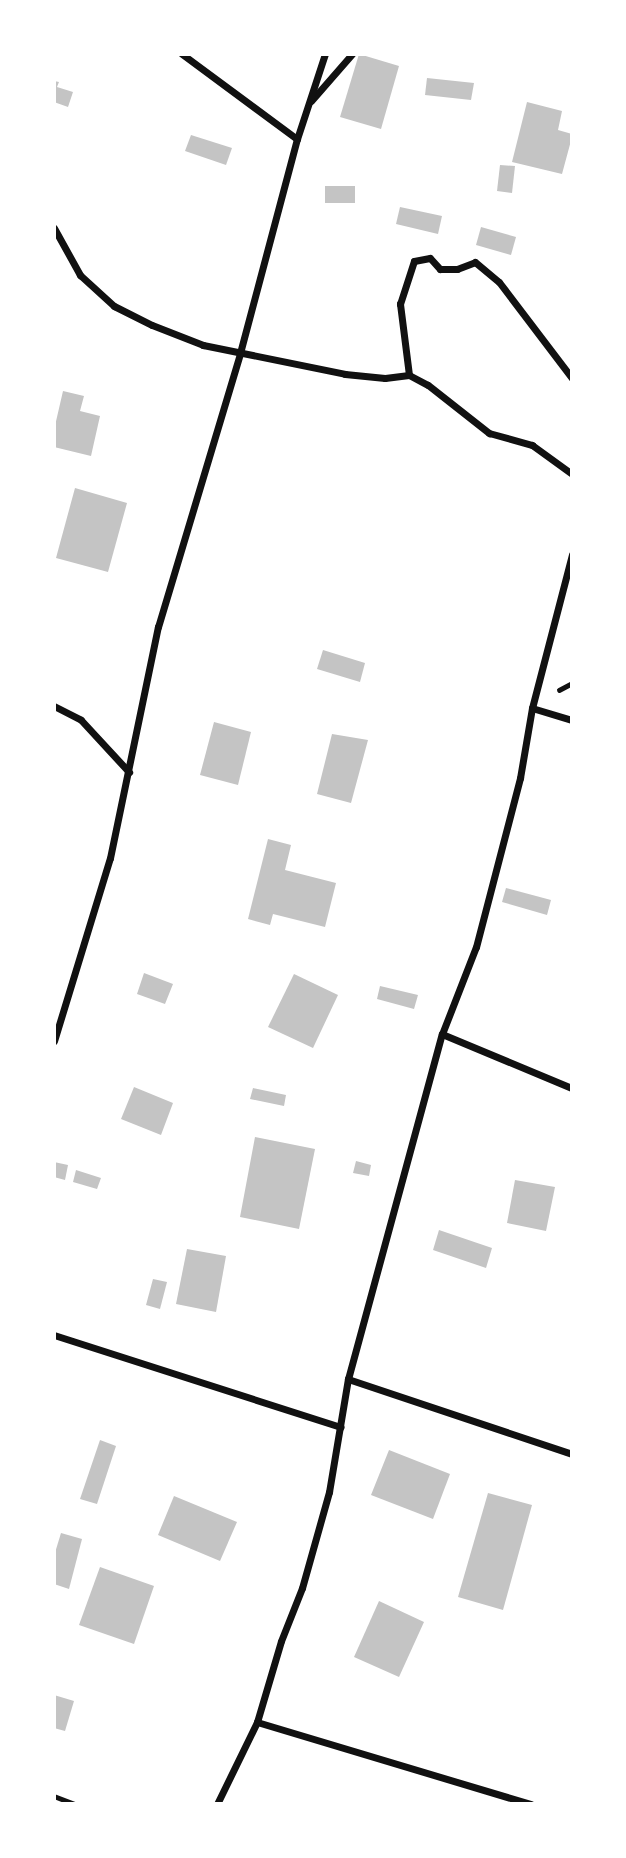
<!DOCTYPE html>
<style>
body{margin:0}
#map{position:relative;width:626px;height:1858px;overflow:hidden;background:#fff;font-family:"Roboto Condensed",sans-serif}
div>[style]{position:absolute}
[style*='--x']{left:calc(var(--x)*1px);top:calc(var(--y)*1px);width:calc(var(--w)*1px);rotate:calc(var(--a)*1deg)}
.building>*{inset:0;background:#c4c4c4}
.path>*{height:4.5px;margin:-2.25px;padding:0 2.25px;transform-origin:2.25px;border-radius:2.25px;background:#111}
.minor>*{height:7px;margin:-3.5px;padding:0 3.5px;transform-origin:3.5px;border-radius:3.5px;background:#111}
span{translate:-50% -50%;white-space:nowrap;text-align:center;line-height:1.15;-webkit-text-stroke:5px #fff;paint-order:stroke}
.frame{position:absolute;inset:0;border:56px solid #fff;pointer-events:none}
</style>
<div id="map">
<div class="building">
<i style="clip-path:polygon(359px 54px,399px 66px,381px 129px,340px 117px)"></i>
<i style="clip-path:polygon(427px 78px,474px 83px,471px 100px,425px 95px)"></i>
<i style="clip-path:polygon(54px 81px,59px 82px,57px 87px,73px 92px,68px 107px,54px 102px)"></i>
<i style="clip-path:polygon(527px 102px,562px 111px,558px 130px,572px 134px,572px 137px,562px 174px,512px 162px)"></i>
<i style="clip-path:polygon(191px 135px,232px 148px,226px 165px,185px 151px)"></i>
<i style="clip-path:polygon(500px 165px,515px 166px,512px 193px,497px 191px)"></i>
<i style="clip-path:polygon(325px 186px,355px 186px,355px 203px,325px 203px)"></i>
<i style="clip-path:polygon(400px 207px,442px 216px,438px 234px,396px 224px)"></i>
<i style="clip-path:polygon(481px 227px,516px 237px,511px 255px,476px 245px)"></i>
<i style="clip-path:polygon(63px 391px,84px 396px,80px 411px,100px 416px,91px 456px,54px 447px,54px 430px)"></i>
<i style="clip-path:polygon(75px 488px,127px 503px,108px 572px,56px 558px)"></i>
<i style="clip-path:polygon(323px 650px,365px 663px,360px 682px,317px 669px)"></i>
<i style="clip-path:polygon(214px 722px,251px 732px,238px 785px,200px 775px)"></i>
<i style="clip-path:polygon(332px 734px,368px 740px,351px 803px,317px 794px)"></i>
<i style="clip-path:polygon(268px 839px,291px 845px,285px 870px,336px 883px,325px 927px,273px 914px,270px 925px,248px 919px)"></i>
<i style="clip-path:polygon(506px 888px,551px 900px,547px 915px,502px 902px)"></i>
<i style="clip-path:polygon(144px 973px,173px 984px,165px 1004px,137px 994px)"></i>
<i style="clip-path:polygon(294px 974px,338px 995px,313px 1048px,268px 1027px)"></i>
<i style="clip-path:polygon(380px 986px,418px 995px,414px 1009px,377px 999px)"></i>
<i style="clip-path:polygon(134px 1087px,173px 1103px,161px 1135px,121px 1119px)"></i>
<i style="clip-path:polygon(253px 1088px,286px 1095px,284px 1106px,250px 1099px)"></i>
<i style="clip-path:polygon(255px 1137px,315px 1149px,299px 1229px,240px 1217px)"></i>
<i style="clip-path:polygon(356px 1161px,371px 1165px,369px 1176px,353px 1173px)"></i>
<i style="clip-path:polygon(54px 1162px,68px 1165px,65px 1180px,54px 1177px)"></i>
<i style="clip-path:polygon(76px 1170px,101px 1178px,97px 1189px,73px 1182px)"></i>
<i style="clip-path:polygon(515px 1180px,555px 1187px,546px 1231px,507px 1223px)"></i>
<i style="clip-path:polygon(439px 1230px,492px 1248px,486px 1268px,433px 1250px)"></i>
<i style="clip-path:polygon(187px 1249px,226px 1256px,216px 1312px,176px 1304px)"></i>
<i style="clip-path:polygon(153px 1279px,167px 1282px,160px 1309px,146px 1305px)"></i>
<i style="clip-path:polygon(100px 1440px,116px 1446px,97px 1504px,80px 1499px)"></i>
<i style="clip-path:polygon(389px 1450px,450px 1474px,433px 1519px,371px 1495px)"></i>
<i style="clip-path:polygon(488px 1493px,532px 1505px,503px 1610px,458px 1597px)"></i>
<i style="clip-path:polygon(174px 1496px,237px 1522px,220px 1561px,158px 1535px)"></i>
<i style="clip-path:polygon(61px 1533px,82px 1539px,69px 1589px,54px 1584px,54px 1556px)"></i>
<i style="clip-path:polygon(100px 1567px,154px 1586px,134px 1644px,79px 1625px)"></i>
<i style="clip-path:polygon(379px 1601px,424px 1622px,399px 1677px,354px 1657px)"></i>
<i style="clip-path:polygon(54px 1695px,74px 1701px,65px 1731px,54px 1728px)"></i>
</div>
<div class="path">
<i style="--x:559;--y:690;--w:15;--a:-28"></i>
<i style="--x:54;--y:1796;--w:22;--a:21"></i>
</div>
<div class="minor">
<i style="--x:182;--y:54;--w:143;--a:36.5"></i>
<i style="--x:311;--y:101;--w:62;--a:-48.9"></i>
<i style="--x:54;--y:228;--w:54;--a:61"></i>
<i style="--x:80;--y:275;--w:46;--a:42.4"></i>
<i style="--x:114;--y:306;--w:42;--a:26.6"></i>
<i style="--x:152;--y:325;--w:55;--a:21.4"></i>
<i style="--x:203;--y:345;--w:145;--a:11.5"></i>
<i style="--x:345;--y:374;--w:40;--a:5.7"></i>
<i style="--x:385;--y:378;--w:24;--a:-7"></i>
<i style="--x:409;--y:375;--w:21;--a:28"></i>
<i style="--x:428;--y:385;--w:78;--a:38.2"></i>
<i style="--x:489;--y:433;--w:45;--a:15.6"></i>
<i style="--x:532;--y:445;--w:49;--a:35.9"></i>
<i style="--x:409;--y:375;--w:72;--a:-97.2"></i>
<i style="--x:400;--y:304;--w:45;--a:-72"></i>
<i style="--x:414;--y:261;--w:16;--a:-11"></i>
<i style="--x:430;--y:258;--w:15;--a:48"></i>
<i style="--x:440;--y:269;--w:17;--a:0"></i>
<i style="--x:457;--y:269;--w:19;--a:-21"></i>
<i style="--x:475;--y:262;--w:31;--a:40"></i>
<i style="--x:499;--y:282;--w:121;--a:52.8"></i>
<i style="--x:54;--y:706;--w:30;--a:27"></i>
<i style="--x:81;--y:720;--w:71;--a:47.3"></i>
<i style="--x:532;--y:708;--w:42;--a:16.7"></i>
<i style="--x:442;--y:1034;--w:93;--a:-68.7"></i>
<i style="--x:476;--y:947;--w:175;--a:-75.4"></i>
<i style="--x:520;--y:778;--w:71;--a:-80.3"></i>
<i style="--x:532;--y:708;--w:159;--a:-75.4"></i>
<i style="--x:54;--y:1041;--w:191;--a:-73"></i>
<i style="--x:110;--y:858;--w:236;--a:-78.3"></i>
<i style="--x:158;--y:627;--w:286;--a:-73.3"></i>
<i style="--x:240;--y:353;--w:221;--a:-75.1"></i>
<i style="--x:297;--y:139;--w:89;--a:-71.8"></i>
<i style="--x:54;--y:1335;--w:301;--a:17.8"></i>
<i style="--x:348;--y:1379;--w:236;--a:18.5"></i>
<i style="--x:257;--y:1722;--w:286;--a:16.7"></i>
<i style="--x:217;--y:1804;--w:91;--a:-64"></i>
<i style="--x:257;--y:1722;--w:84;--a:-73.5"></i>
<i style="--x:281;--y:1641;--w:57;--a:-68.4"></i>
<i style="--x:302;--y:1588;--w:100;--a:-74.3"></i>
<i style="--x:329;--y:1492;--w:115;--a:-80.5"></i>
<i style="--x:348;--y:1379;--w:358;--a:-74.8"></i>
<i style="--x:442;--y:1034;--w:141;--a:22.6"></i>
</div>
<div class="frame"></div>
</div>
